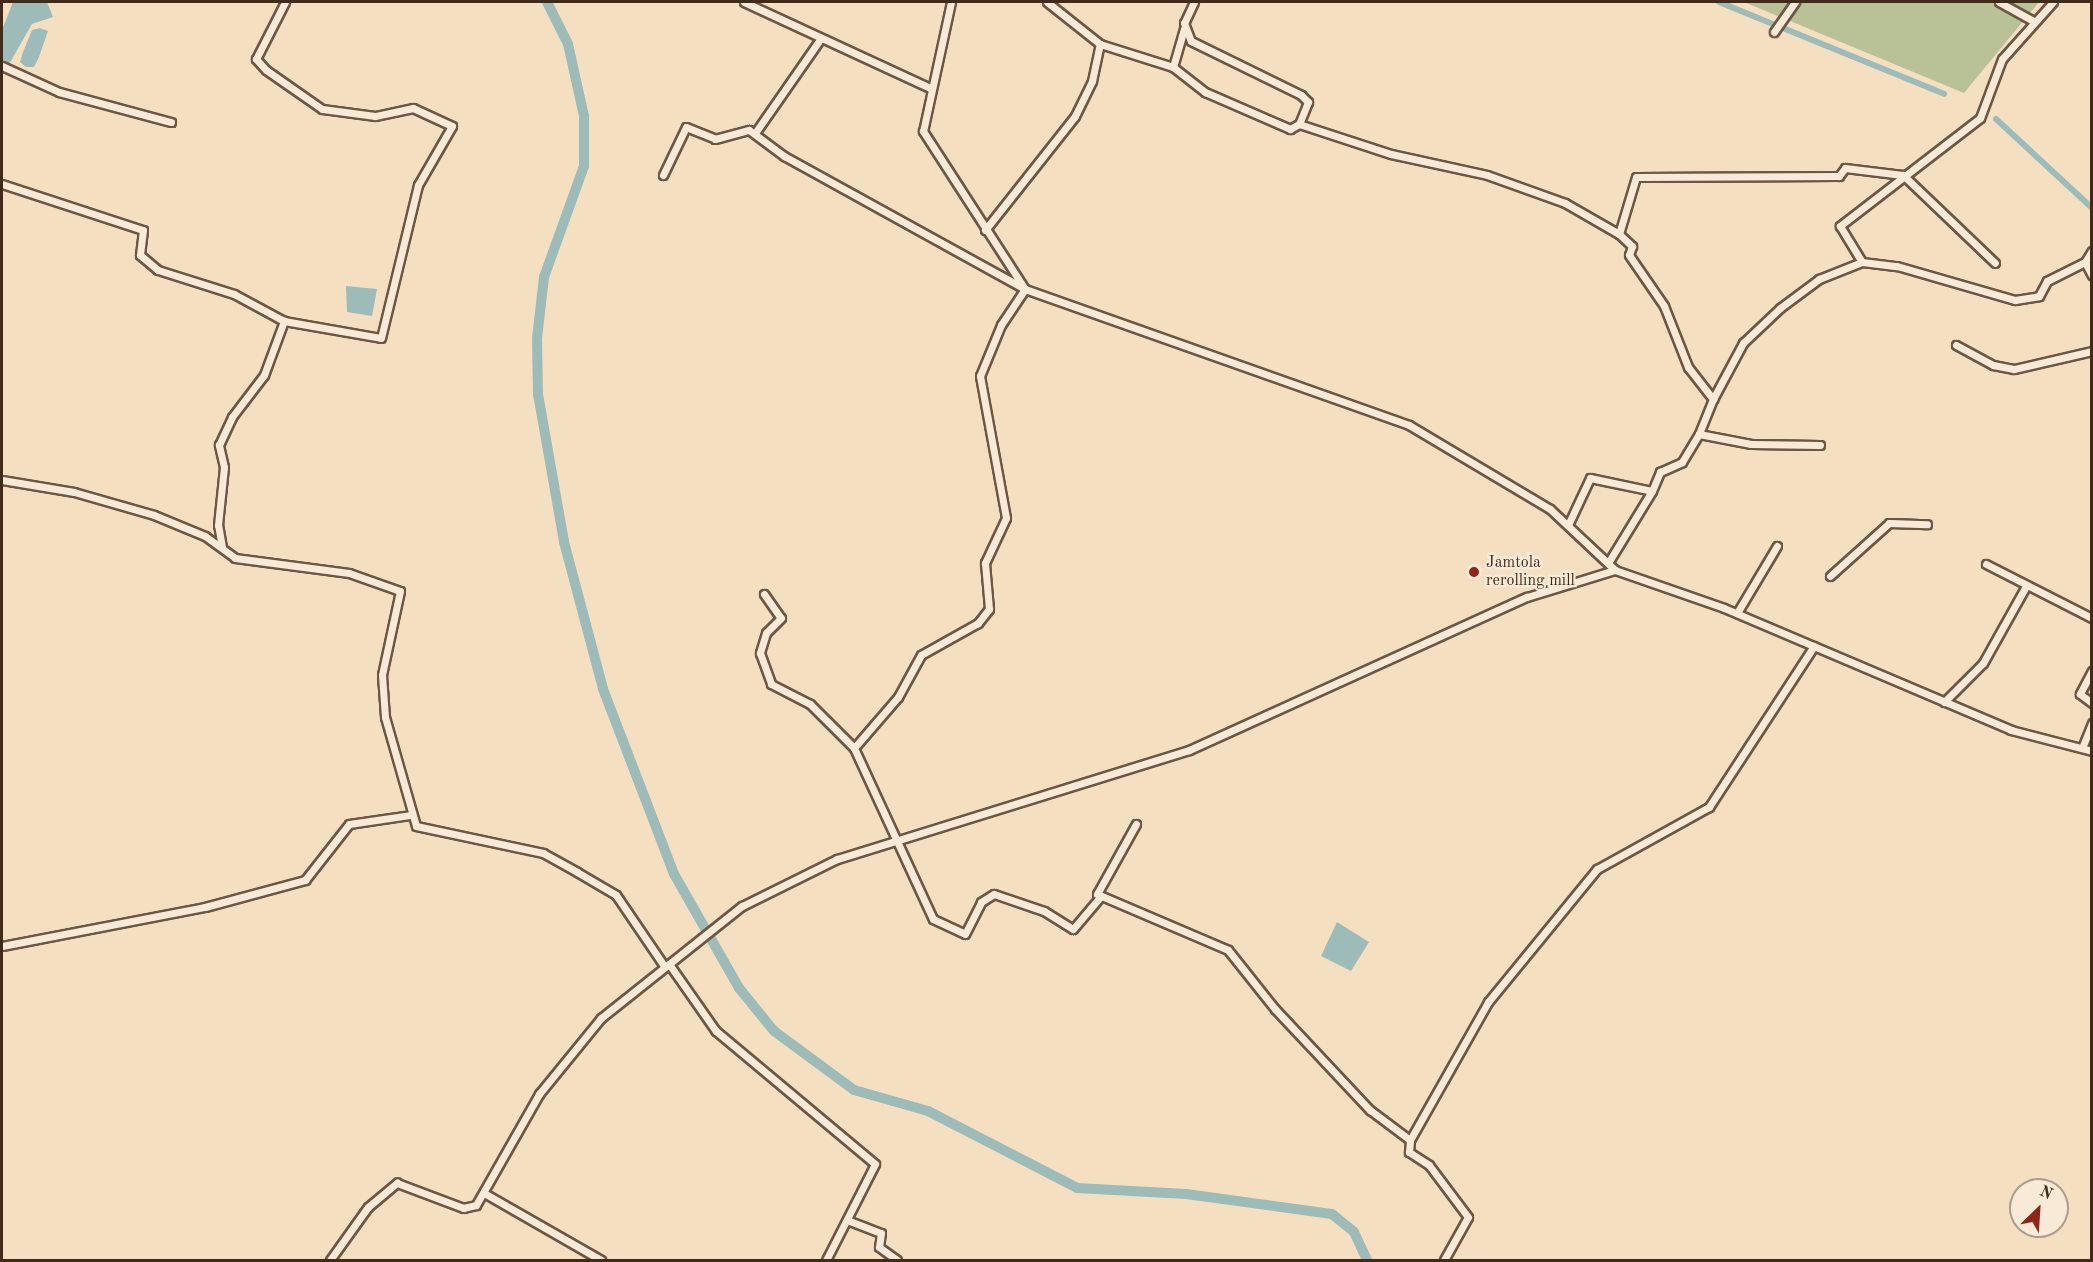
<!DOCTYPE html>
<style>
body{margin:0}
#map{position:relative;width:2093px;height:1262px;overflow:hidden;background:#f5dfc1;font-family:"Old Standard TT",serif}
div>[style]{position:absolute}
[style*='--x']{left:calc(var(--x)*1px);top:calc(var(--y)*1px);width:calc(var(--w)*1px);rotate:calc(var(--a)*1deg)}
.green>*{inset:0;background:#b8c296}
.water>*{inset:0;background:#9dbcb9}
.canal>*{height:6px;margin:-3px;padding:0 3px;transform-origin:3px;border-radius:3px;background:#9dbcb9}
.river>*{height:10px;margin:-5px;padding:0 5px;transform-origin:5px;border-radius:5px;background:#9dbcb9}
.roads{filter:drop-shadow(2px 0 #6d5744) drop-shadow(-2px 0 #6d5744) drop-shadow(0 2px #6d5744) drop-shadow(0 -2px #6d5744)}
.minor>*{height:7px;margin:-3.5px;padding:0 3.5px;transform-origin:3.5px;border-radius:3.5px;background:#f8ead7}
.dots>*{width:16px;height:16px;translate:-50% -50%;box-sizing:border-box;border:3px solid #f8ead7;border-radius:50%}
span{translate:-50% -50%;white-space:nowrap;text-align:center;line-height:1.15;-webkit-text-stroke:4.5px #f8ead7;paint-order:stroke}
.poi-label{font-size:16px;color:#402a1a}
.left{translate:0 -50%;text-align:left}
.frame{position:absolute;inset:0;border:3px solid #402a1a;pointer-events:none}
.north{position:absolute;left:2009px;top:1178px;width:60px;height:60px;box-sizing:border-box;background:#f8ead7;border:2px solid #ae9d8b;border-radius:50%;rotate:25deg;font-size:16px;font-weight:700;line-height:24px;text-align:center;color:#402a1a}
.north::after{content:'';display:block;margin:auto;width:21px;height:27px;background:#8f2418;clip-path:polygon(50% 0,100% 100%,50% 72%,0 100%)}
</style>
<div id="map">
<div class="green">
<i style="clip-path:polygon(1744px 2px,2039px 2px,1964px 93px)"></i>
</div>
<div class="water">
<i style="clip-path:polygon(13px 2px,47px 2px,53px 17px,32px 24px,8px 66px,2px 64px,2px 30px)"></i>
<i style="clip-path:polygon(40px 28px,48px 31px,39px 57px,34px 67px,26px 67px,20px 62px,23px 52px,32px 30px)"></i>
<i style="clip-path:polygon(346px 286px,377px 289px,372px 316px,347px 312px)"></i>
<i style="clip-path:polygon(1337px 922px,1369px 942px,1351px 971px,1321px 956px)"></i>
</div>
<div class="canal">
<i style="--x:1719;--y:2;--w:243;--a:22.2"></i>
<i style="--x:1996;--y:119;--w:131;--a:42.8"></i>
</div>
<div class="river">
<i style="--x:547;--y:2;--w:47;--a:63.4"></i>
<i style="--x:568;--y:44;--w:74;--a:77.5"></i>
<i style="--x:584;--y:116;--w:50;--a:90"></i>
<i style="--x:584;--y:166;--w:118;--a:109.8"></i>
<i style="--x:544;--y:277;--w:61;--a:96.5"></i>
<i style="--x:537;--y:338;--w:56;--a:89"></i>
<i style="--x:538;--y:394;--w:150;--a:80"></i>
<i style="--x:564;--y:542;--w:152;--a:75.1"></i>
<i style="--x:603;--y:689;--w:198;--a:69"></i>
<i style="--x:674;--y:874;--w:131;--a:60.3"></i>
<i style="--x:739;--y:988;--w:55;--a:50.9"></i>
<i style="--x:774;--y:1031;--w:99;--a:36.4"></i>
<i style="--x:854;--y:1090;--w:77;--a:15.8"></i>
<i style="--x:928;--y:1111;--w:168;--a:27.3"></i>
<i style="--x:1077;--y:1188;--w:109;--a:3.2"></i>
<i style="--x:1186;--y:1194;--w:147;--a:7.8"></i>
<i style="--x:1332;--y:1214;--w:28;--a:39"></i>
<i style="--x:1354;--y:1232;--w:31;--a:65"></i>
</div>
<div class="roads">
<div class="minor">
<i style="--x:744;--y:2;--w:205;--a:24.8"></i>
<i style="--x:951;--y:2;--w:132;--a:102.2"></i>
<i style="--x:923;--y:131;--w:188;--a:57.2"></i>
<i style="--x:1025;--y:289;--w:407;--a:19.5"></i>
<i style="--x:1409;--y:425;--w:164;--a:30.8"></i>
<i style="--x:1550;--y:509;--w:89;--a:43.2"></i>
<i style="--x:1047;--y:2;--w:68;--a:38.4"></i>
<i style="--x:1100;--y:44;--w:77;--a:17.5"></i>
<i style="--x:1173;--y:67;--w:41;--a:38"></i>
<i style="--x:1205;--y:92;--w:93;--a:23.5"></i>
<i style="--x:1290;--y:129;--w:10;--a:-29"></i>
<i style="--x:1194;--y:2;--w:23;--a:115"></i>
<i style="--x:1184;--y:23;--w:19;--a:69"></i>
<i style="--x:1191;--y:41;--w:123;--a:26.1"></i>
<i style="--x:1301;--y:95;--w:10;--a:45"></i>
<i style="--x:1308;--y:102;--w:24;--a:112"></i>
<i style="--x:1299;--y:124;--w:97;--a:18.1"></i>
<i style="--x:1391;--y:154;--w:98;--a:12.3"></i>
<i style="--x:1487;--y:175;--w:83;--a:19.7"></i>
<i style="--x:1565;--y:203;--w:62;--a:29.9"></i>
<i style="--x:1619;--y:234;--w:59;--a:-73.4"></i>
<i style="--x:1636;--y:177;--w:203;--a:-0.3"></i>
<i style="--x:1839;--y:176;--w:10;--a:-53"></i>
<i style="--x:1845;--y:168;--w:58;--a:6.9"></i>
<i style="--x:1903;--y:175;--w:127;--a:43.7"></i>
<i style="--x:1999;--y:2;--w:39;--a:29"></i>
<i style="--x:2053;--y:2;--w:76;--a:131.8"></i>
<i style="--x:2002;--y:59;--w:63;--a:110.4"></i>
<i style="--x:1980;--y:118;--w:177;--a:142.4"></i>
<i style="--x:1840;--y:226;--w:42;--a:58.6"></i>
<i style="--x:1862;--y:262;--w:35;--a:7"></i>
<i style="--x:1897;--y:266;--w:123;--a:16.1"></i>
<i style="--x:2015;--y:300;--w:24;--a:-9"></i>
<i style="--x:2039;--y:296;--w:17;--a:-62"></i>
<i style="--x:2047;--y:281;--w:42;--a:-26.6"></i>
<i style="--x:2085;--y:262;--w:13;--a:-58"></i>
<i style="--x:1774;--y:32;--w:37;--a:-55"></i>
<i style="--x:2;--y:66;--w:63;--a:24.5"></i>
<i style="--x:59;--y:92;--w:116;--a:15"></i>
<i style="--x:1173;--y:67;--w:40;--a:-74"></i>
<i style="--x:755;--y:133;--w:112;--a:-55.2"></i>
<i style="--x:663;--y:175;--w:53;--a:-64.4"></i>
<i style="--x:686;--y:127;--w:31;--a:22"></i>
<i style="--x:715;--y:139;--w:35;--a:-15"></i>
<i style="--x:749;--y:130;--w:44;--a:36.6"></i>
<i style="--x:784;--y:156;--w:275;--a:28.9"></i>
<i style="--x:1025;--y:289;--w:43;--a:123.7"></i>
<i style="--x:1001;--y:325;--w:55;--a:112.4"></i>
<i style="--x:980;--y:376;--w:144;--a:79.6"></i>
<i style="--x:1006;--y:518;--w:50;--a:115"></i>
<i style="--x:985;--y:563;--w:46;--a:85"></i>
<i style="--x:989;--y:609;--w:18;--a:128"></i>
<i style="--x:978;--y:623;--w:65;--a:150.7"></i>
<i style="--x:921;--y:655;--w:48;--a:118.7"></i>
<i style="--x:898;--y:697;--w:67;--a:130.8"></i>
<i style="--x:854;--y:748;--w:188;--a:65.2"></i>
<i style="--x:933;--y:919;--w:35;--a:25"></i>
<i style="--x:965;--y:934;--w:36;--a:-63"></i>
<i style="--x:981;--y:902;--w:15;--a:-32"></i>
<i style="--x:994;--y:894;--w:53;--a:18.8"></i>
<i style="--x:1044;--y:911;--w:34;--a:32"></i>
<i style="--x:1073;--y:929;--w:42;--a:-49.8"></i>
<i style="--x:2;--y:184;--w:148;--a:18.1"></i>
<i style="--x:143;--y:230;--w:25;--a:97"></i>
<i style="--x:140;--y:255;--w:23;--a:40"></i>
<i style="--x:158;--y:270;--w:80;--a:17.5"></i>
<i style="--x:234;--y:294;--w:57;--a:28.4"></i>
<i style="--x:284;--y:321;--w:98;--a:9.9"></i>
<i style="--x:381;--y:338;--w:157;--a:-76.4"></i>
<i style="--x:418;--y:185;--w:68;--a:-60"></i>
<i style="--x:452;--y:126;--w:43;--a:-155.2"></i>
<i style="--x:413;--y:108;--w:39;--a:168"></i>
<i style="--x:375;--y:116;--w:53;--a:-172.5"></i>
<i style="--x:322;--y:109;--w:68;--a:-145.1"></i>
<i style="--x:266;--y:70;--w:15;--a:-132"></i>
<i style="--x:256;--y:59;--w:64;--a:-63"></i>
<i style="--x:985;--y:230;--w:145;--a:-51.7"></i>
<i style="--x:1075;--y:116;--w:39;--a:-64"></i>
<i style="--x:1092;--y:81;--w:38;--a:-78"></i>
<i style="--x:1619;--y:234;--w:18;--a:43"></i>
<i style="--x:1632;--y:246;--w:9;--a:108"></i>
<i style="--x:1629;--y:255;--w:62;--a:55.5"></i>
<i style="--x:1664;--y:306;--w:66;--a:68.5"></i>
<i style="--x:1688;--y:367;--w:41;--a:52"></i>
<i style="--x:1713;--y:399;--w:38;--a:112"></i>
<i style="--x:2085;--y:262;--w:15;--a:62"></i>
<i style="--x:1956;--y:345;--w:42;--a:28.4"></i>
<i style="--x:1993;--y:365;--w:21;--a:11"></i>
<i style="--x:2014;--y:369;--w:80;--a:-13"></i>
<i style="--x:1713;--y:399;--w:64;--a:-61.8"></i>
<i style="--x:1743;--y:343;--w:51;--a:-43.4"></i>
<i style="--x:1780;--y:308;--w:49;--a:-36.6"></i>
<i style="--x:1819;--y:279;--w:46;--a:-21.6"></i>
<i style="--x:2;--y:480;--w:73;--a:9.5"></i>
<i style="--x:74;--y:492;--w:83;--a:16"></i>
<i style="--x:154;--y:515;--w:55;--a:22.4"></i>
<i style="--x:205;--y:536;--w:37;--a:36"></i>
<i style="--x:235;--y:558;--w:115;--a:7.5"></i>
<i style="--x:349;--y:573;--w:54;--a:19.4"></i>
<i style="--x:400;--y:591;--w:86;--a:102.1"></i>
<i style="--x:382;--y:675;--w:42;--a:85.9"></i>
<i style="--x:385;--y:717;--w:113;--a:74.1"></i>
<i style="--x:416;--y:826;--w:130;--a:12"></i>
<i style="--x:543;--y:853;--w:39;--a:29"></i>
<i style="--x:577;--y:872;--w:45;--a:30.5"></i>
<i style="--x:616;--y:895;--w:87;--a:55.8"></i>
<i style="--x:1568;--y:525;--w:52;--a:-64.9"></i>
<i style="--x:1590;--y:478;--w:63;--a:11.8"></i>
<i style="--x:1652;--y:491;--w:21;--a:-67"></i>
<i style="--x:1660;--y:472;--w:24;--a:-24"></i>
<i style="--x:1682;--y:462;--w:33;--a:-59"></i>
<i style="--x:1699;--y:434;--w:53;--a:10.9"></i>
<i style="--x:1751;--y:444;--w:69;--a:0.8"></i>
<i style="--x:222;--y:547;--w:22;--a:-100"></i>
<i style="--x:218;--y:525;--w:58;--a:-84.1"></i>
<i style="--x:224;--y:467;--w:23;--a:-103"></i>
<i style="--x:219;--y:445;--w:31;--a:-65"></i>
<i style="--x:232;--y:417;--w:53;--a:-52.7"></i>
<i style="--x:264;--y:375;--w:58;--a:-69.7"></i>
<i style="--x:1608;--y:563;--w:84;--a:-58.6"></i>
<i style="--x:1986;--y:564;--w:119;--a:27"></i>
<i style="--x:1830;--y:576;--w:79;--a:-41.9"></i>
<i style="--x:1889;--y:523;--w:38;--a:2"></i>
<i style="--x:764;--y:594;--w:29;--a:55"></i>
<i style="--x:781;--y:618;--w:21;--a:135"></i>
<i style="--x:766;--y:633;--w:21;--a:107"></i>
<i style="--x:760;--y:653;--w:33;--a:70"></i>
<i style="--x:771;--y:684;--w:44;--a:27.1"></i>
<i style="--x:810;--y:704;--w:62;--a:45"></i>
<i style="--x:1737;--y:613;--w:78;--a:-59.2"></i>
<i style="--x:2092;--y:671;--w:26;--a:118"></i>
<i style="--x:2080;--y:694;--w:15;--a:37"></i>
<i style="--x:1944;--y:702;--w:55;--a:-45"></i>
<i style="--x:1983;--y:663;--w:86;--a:-60.8"></i>
<i style="--x:2082;--y:748;--w:27;--a:-68"></i>
<i style="--x:1136;--y:824;--w:80;--a:119.1"></i>
<i style="--x:1097;--y:894;--w:142;--a:23.1"></i>
<i style="--x:1228;--y:950;--w:75;--a:51.5"></i>
<i style="--x:1275;--y:1009;--w:139;--a:46.8"></i>
<i style="--x:1370;--y:1110;--w:50;--a:36.9"></i>
<i style="--x:2;--y:946;--w:207;--a:-10.9"></i>
<i style="--x:205;--y:907;--w:104;--a:-15.1"></i>
<i style="--x:305;--y:880;--w:71;--a:-51.8"></i>
<i style="--x:349;--y:824;--w:63;--a:-8.3"></i>
<i style="--x:669;--y:964;--w:82;--a:55"></i>
<i style="--x:716;--y:1031;--w:207;--a:39.9"></i>
<i style="--x:875;--y:1164;--w:108;--a:117"></i>
<i style="--x:484;--y:1193;--w:135;--a:29.8"></i>
<i style="--x:847;--y:1220;--w:36;--a:21"></i>
<i style="--x:881;--y:1233;--w:14;--a:98"></i>
<i style="--x:879;--y:1247;--w:22;--a:36"></i>
<i style="--x:330;--y:1260;--w:65;--a:-54.4"></i>
<i style="--x:368;--y:1207;--w:38;--a:-40"></i>
<i style="--x:397;--y:1183;--w:71;--a:20.7"></i>
<i style="--x:463;--y:1208;--w:13;--a:-13"></i>
<i style="--x:476;--y:1205;--w:128;--a:-60.4"></i>
<i style="--x:539;--y:1094;--w:98;--a:-50.8"></i>
<i style="--x:601;--y:1018;--w:180;--a:-38.5"></i>
<i style="--x:742;--y:906;--w:106;--a:-26.3"></i>
<i style="--x:837;--y:859;--w:368;--a:-17.2"></i>
<i style="--x:1189;--y:750;--w:371;--a:-24.4"></i>
<i style="--x:1527;--y:597;--w:92;--a:-17.1"></i>
<i style="--x:1615;--y:570;--w:115;--a:19.2"></i>
<i style="--x:1724;--y:608;--w:312;--a:23"></i>
<i style="--x:2011;--y:730;--w:84;--a:14.5"></i>
<i style="--x:1444;--y:1260;--w:49;--a:-60.8"></i>
<i style="--x:1468;--y:1217;--w:65;--a:-126.9"></i>
<i style="--x:1429;--y:1165;--w:24;--a:-147"></i>
<i style="--x:1409;--y:1152;--w:12;--a:-85"></i>
<i style="--x:1410;--y:1140;--w:159;--a:-60.5"></i>
<i style="--x:1488;--y:1002;--w:172;--a:-50.7"></i>
<i style="--x:1597;--y:869;--w:128;--a:-29"></i>
<i style="--x:1709;--y:807;--w:192;--a:-56.9"></i>
</div>
</div>
<div class="dots">
<i style="left:1474px;top:572px;background:#8f2418"></i>
</div>
<div class="poi-label">
<span class="left" style="left:1486px;top:572px">Jamtola<br>rerolling mill</span>
</div>
<div class="frame"></div>
<div class="north">N</div>
</div>
